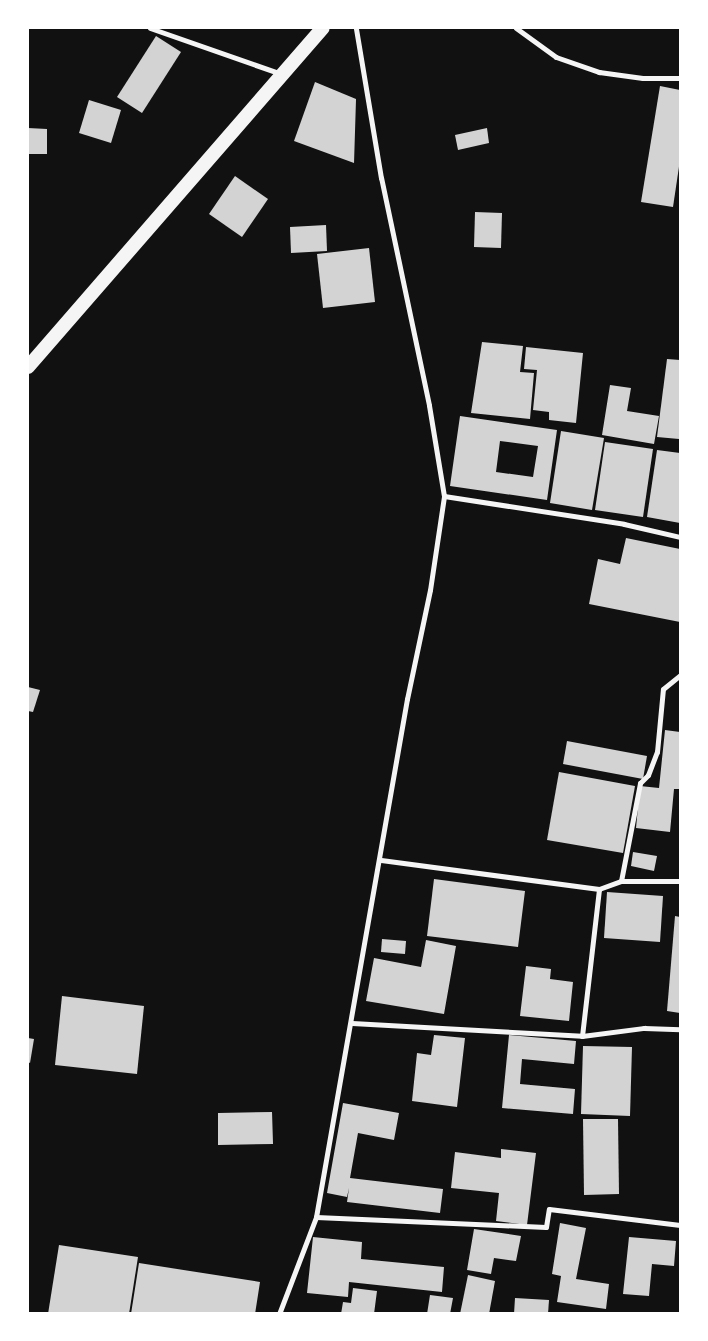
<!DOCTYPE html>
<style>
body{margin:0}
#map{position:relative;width:708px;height:1341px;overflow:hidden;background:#111;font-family:Poppins,sans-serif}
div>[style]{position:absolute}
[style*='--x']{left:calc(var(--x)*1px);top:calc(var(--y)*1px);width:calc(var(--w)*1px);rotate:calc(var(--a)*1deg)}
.building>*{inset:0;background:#d3d3d3}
.minor>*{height:5px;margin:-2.5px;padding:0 2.5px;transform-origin:2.5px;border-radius:2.5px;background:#f5f5f5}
.trunk>*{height:14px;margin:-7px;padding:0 7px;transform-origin:7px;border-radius:7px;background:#f5f5f5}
span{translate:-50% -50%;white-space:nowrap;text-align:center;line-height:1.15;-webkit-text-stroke:5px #fff;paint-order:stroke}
.frame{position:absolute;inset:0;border:29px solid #fff;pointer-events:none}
</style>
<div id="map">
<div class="building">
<i style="clip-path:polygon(156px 36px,181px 52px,142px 113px,117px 97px)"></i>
<i style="clip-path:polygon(315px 82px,356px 99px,354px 163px,294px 141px)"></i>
<i style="clip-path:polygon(660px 86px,680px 90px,680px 160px,673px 207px,641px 202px)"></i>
<i style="clip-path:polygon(89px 100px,121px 110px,111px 143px,79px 133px)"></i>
<i style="clip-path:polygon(28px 128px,47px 129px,47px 154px,28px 154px)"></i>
<i style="clip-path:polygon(487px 128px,489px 143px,458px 150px,455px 135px)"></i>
<i style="clip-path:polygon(235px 176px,268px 199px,242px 237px,209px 214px)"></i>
<i style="clip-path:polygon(475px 212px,502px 213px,501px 248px,474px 247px)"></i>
<i style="clip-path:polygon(326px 225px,327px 251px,291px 253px,290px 227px)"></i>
<i style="clip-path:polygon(369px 248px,375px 302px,323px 308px,317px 254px)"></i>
<i style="clip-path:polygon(482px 342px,523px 346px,520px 372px,534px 373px,530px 419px,471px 413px)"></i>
<i style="clip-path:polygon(526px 347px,583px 353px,576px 423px,549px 420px,549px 412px,533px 410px,537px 370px,524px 369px)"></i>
<i style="clip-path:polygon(667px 359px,680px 360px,679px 439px,657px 437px)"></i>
<i style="clip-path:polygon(610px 385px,631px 388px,627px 411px,659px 416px,654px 444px,602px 435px)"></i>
<i style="clip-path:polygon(evenodd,460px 416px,557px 430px,547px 500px,450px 486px,460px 416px,500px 441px,538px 446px,533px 477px,496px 472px,500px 441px)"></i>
<i style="clip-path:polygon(561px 431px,604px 438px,592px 510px,550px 503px)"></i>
<i style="clip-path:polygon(605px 442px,653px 449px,643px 517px,595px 510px)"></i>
<i style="clip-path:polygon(657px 450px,680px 453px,680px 523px,647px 517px)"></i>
<i style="clip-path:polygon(626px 538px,680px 549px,680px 622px,589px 604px,598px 559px,620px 564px)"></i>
<i style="clip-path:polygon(28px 687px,40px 690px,33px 712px,28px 711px)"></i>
<i style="clip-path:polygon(665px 730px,680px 732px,680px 789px,674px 789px,670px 832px,636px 828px,640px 786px,659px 788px)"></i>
<i style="clip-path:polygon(567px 741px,647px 756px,643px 779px,563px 764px)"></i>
<i style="clip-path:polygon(559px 772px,635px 786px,623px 853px,547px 840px)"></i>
<i style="clip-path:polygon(633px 852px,657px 856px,654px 871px,631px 866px)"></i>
<i style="clip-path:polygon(434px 879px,525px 891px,518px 947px,427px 936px)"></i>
<i style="clip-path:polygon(607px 892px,663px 896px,660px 942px,604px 938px)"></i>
<i style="clip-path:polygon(675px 916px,680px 917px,680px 1013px,667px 1011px)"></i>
<i style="clip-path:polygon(382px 939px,406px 941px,405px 954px,381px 952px)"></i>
<i style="clip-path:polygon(426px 940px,456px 946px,444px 1014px,366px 1001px,374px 958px,421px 967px)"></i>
<i style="clip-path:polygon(526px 966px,551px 969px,550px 979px,573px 982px,569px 1021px,520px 1016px)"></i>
<i style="clip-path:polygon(62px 996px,144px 1006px,137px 1074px,55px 1065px)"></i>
<i style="clip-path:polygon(434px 1035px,465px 1038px,457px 1107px,412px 1101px,417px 1053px,431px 1055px)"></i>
<i style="clip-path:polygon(509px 1035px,576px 1041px,574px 1064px,522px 1059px,520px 1084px,575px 1089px,573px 1114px,502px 1108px)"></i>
<i style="clip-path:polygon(28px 1038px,34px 1039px,30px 1063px,28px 1062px)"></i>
<i style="clip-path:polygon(583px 1046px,632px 1047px,630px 1116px,581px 1114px)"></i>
<i style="clip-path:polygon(343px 1103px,399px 1113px,394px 1140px,358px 1133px,350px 1178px,443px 1189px,440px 1213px,347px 1202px,349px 1188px,347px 1197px,327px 1193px)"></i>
<i style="clip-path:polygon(272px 1112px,273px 1144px,218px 1145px,218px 1113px)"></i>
<i style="clip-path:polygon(583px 1119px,618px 1119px,619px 1194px,584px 1195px)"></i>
<i style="clip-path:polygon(501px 1149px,536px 1153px,527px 1225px,496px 1221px,499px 1193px,451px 1188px,455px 1152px,501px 1158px)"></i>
<i style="clip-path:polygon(560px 1223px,586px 1228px,576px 1279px,609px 1284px,606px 1309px,557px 1302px,561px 1276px,552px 1274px)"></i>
<i style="clip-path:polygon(474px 1229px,521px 1236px,516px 1261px,494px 1258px,491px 1274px,467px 1270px)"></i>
<i style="clip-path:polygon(313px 1237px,362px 1242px,361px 1259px,444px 1267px,442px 1292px,349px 1282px,348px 1297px,307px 1293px)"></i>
<i style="clip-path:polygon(629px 1237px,676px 1241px,674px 1266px,652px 1264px,649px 1296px,623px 1294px)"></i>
<i style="clip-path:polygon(59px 1245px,138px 1257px,129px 1314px,48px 1314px)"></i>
<i style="clip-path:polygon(139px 1263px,260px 1282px,255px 1314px,131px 1314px)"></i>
<i style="clip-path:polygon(468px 1275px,495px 1281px,489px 1314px,460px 1314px)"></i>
<i style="clip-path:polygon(353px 1288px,377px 1291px,374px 1314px,341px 1314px,343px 1302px,351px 1303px)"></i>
<i style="clip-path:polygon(430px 1295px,453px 1298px,450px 1314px,427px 1314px)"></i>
<i style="clip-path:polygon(515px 1298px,549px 1300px,548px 1314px,514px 1314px)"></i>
</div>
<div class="minor">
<i style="--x:150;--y:28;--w:139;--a:19.3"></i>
<i style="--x:516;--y:28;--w:49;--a:35.9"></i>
<i style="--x:556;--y:57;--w:46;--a:19.2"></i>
<i style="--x:599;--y:72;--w:44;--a:7.8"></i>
<i style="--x:643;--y:78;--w:37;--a:0"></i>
<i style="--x:444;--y:496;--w:182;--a:8.8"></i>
<i style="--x:624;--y:524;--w:57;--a:13.1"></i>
<i style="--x:381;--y:860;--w:220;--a:7.6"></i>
<i style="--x:599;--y:889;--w:23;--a:-20"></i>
<i style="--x:621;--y:881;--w:59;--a:0"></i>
<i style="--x:621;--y:881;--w:100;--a:-79"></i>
<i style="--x:640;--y:783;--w:11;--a:-45"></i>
<i style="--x:648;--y:775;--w:25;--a:-69"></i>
<i style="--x:657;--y:752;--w:63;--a:-84.6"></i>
<i style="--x:663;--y:689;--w:22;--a:-39"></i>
<i style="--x:352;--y:1023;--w:230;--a:3.2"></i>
<i style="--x:582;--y:1036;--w:63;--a:-7.4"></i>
<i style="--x:644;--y:1028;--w:36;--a:2"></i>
<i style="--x:582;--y:1036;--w:148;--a:-83.4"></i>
<i style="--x:316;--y:1217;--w:230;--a:2.5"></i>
<i style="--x:546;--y:1227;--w:18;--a:-81"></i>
<i style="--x:549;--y:1209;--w:132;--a:7"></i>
<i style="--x:279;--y:1314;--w:104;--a:-69.1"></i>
<i style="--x:316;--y:1217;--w:526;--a:-80.04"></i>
<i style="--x:407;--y:699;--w:111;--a:-78.1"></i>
<i style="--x:430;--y:590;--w:95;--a:-81.5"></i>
<i style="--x:444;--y:496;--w:92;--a:-99.4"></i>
<i style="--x:429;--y:405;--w:232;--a:-101.9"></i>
<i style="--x:381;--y:178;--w:152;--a:-99.5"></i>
</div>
<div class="trunk">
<i style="--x:28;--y:367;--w:449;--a:-49"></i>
</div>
<div class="frame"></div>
</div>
